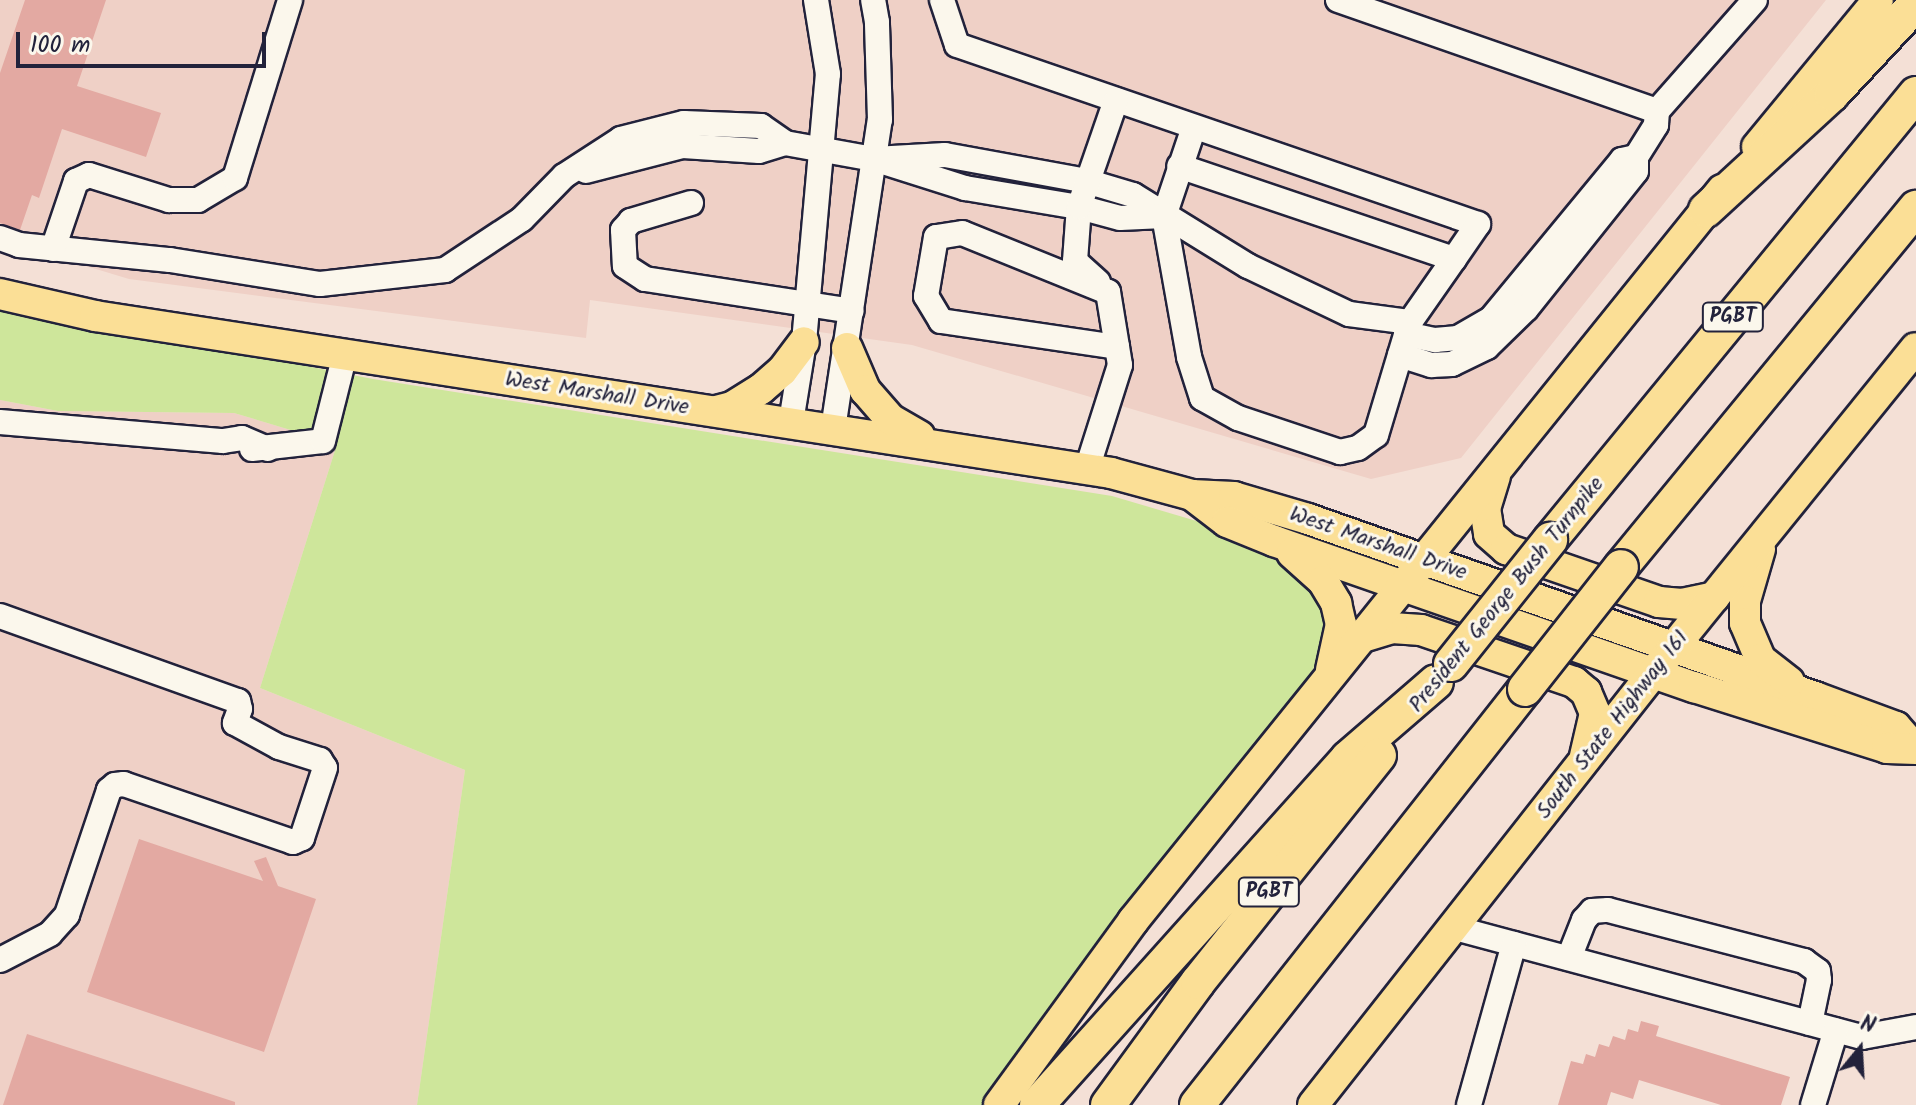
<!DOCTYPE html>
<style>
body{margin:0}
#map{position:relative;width:1916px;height:1105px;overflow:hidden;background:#f4e0d6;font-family:Kalam,sans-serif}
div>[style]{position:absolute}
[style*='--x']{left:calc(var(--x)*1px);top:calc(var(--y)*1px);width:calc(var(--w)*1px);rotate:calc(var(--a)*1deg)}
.built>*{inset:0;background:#efd0c6}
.green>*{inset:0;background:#cee69b}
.building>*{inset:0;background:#e3a9a2}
.roads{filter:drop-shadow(2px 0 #22223b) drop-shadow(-2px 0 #22223b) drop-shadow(0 2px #22223b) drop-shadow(0 -2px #22223b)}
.minor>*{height:24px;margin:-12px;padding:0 12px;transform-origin:12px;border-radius:12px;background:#fbf7ec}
.major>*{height:30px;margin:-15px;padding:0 15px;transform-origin:15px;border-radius:15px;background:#fbdf96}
.highway>*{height:34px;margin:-17px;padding:0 17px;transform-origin:17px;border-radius:17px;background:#fbdf96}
.bridges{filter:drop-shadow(2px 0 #22223b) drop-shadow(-2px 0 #22223b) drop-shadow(0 2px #22223b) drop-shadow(0 -2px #22223b)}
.highway-bridge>*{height:34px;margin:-17px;padding:0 17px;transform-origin:17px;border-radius:17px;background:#fbdf96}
span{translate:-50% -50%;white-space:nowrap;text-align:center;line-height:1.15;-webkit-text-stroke:6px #fbf7ec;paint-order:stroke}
.shield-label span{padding:2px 6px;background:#fbf7ec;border:2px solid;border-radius:6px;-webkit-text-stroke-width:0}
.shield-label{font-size:20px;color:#22223b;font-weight:700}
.street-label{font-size:22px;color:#22223b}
.north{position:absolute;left:1820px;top:1009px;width:80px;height:80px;-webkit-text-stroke:6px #fbf7ec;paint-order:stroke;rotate:18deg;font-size:22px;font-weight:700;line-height:32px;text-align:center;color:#22223b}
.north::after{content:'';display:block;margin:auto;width:28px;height:36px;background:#22223b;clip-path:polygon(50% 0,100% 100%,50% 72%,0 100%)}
.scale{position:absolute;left:16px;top:32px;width:250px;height:36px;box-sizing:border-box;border:4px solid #22223b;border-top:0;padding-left:10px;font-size:24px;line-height:28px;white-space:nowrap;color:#22223b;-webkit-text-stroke:6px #fbf7ec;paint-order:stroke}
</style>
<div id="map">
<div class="built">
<i style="clip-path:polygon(0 0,1826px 0,1461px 458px,1371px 479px,912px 345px,590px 300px,586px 338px,129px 279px,0 240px)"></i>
<i style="clip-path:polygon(0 400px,58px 411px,234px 413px,337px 444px,260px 688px,465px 770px,417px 1105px,0 1105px)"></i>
</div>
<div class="green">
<i style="clip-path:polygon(0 306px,373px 379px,1112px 496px,1210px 525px,1291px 560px,1321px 595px,1328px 643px,1312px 671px,989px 1105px,417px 1105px,465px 770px,260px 688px,337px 444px,234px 413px,58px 411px,0 400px)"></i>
</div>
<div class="building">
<i style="clip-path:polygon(25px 0,106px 0,77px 86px,161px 113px,146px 157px,62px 129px,39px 198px,32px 195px,20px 230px,0 223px,0 73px)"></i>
<i style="clip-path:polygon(139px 839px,263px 881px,254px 861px,266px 857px,278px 886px,316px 899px,264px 1052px,87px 992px)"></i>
<i style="clip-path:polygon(1641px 1021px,1659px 1026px,1656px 1036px,1790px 1077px,1781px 1105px,1721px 1105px,1639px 1080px,1633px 1099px,1611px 1092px,1607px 1105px,1558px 1105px,1571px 1061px,1583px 1064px,1586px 1054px,1595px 1057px,1599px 1044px,1609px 1047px,1613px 1036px,1625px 1040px,1628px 1029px,1638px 1032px)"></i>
<i style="clip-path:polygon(27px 1034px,235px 1102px,235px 1105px,3px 1105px)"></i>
</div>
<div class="roads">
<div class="minor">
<i style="--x:942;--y:0;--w:47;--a:71.6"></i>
<i style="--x:957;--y:45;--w:551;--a:18.96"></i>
<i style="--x:1478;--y:224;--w:42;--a:124.4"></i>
<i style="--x:1338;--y:0;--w:338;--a:19.2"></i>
<i style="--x:1657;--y:111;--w:148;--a:-48.6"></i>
<i style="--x:1194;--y:127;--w:94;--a:108.6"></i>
<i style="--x:1164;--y:216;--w:143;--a:79.9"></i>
<i style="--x:1189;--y:357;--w:43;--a:72.4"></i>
<i style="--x:1202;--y:398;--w:41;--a:29.1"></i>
<i style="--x:1238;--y:418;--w:108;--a:18.4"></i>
<i style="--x:1340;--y:452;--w:18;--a:-13"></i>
<i style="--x:1358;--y:448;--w:22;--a:-36"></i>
<i style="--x:1376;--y:435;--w:118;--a:-73.3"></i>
<i style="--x:874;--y:159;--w:71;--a:-3.2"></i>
<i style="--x:945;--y:155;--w:143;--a:10.4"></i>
<i style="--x:1086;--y:181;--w:49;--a:16.6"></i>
<i style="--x:1133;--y:195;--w:135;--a:31.7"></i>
<i style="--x:1248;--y:266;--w:112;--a:25.4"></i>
<i style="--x:1349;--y:314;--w:62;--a:7.5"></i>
<i style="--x:1410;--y:322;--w:77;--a:-55.1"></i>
<i style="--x:1454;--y:259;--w:290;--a:-161.3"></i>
<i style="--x:586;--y:171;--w:100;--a:-14.5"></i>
<i style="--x:683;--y:146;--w:76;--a:3.8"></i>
<i style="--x:759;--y:151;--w:27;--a:-17"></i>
<i style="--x:785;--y:143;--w:90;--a:10.2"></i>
<i style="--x:874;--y:159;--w:96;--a:17.7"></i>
<i style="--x:965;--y:188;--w:116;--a:9.5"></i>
<i style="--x:1079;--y:207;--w:42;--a:15"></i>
<i style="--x:1120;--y:218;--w:44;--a:-2.6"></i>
<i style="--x:691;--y:203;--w:63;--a:163.3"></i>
<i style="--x:631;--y:221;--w:12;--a:132"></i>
<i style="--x:623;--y:230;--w:36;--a:87"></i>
<i style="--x:625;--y:266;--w:24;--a:33"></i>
<i style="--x:645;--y:279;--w:209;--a:8.8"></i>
<i style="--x:0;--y:238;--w:20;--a:20"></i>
<i style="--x:19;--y:245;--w:152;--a:5.7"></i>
<i style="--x:170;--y:260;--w:152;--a:9.1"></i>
<i style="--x:320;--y:284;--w:126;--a:-6.4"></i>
<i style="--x:445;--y:270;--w:92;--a:-33.5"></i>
<i style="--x:522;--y:219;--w:60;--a:-45.7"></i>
<i style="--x:564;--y:176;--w:68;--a:-33"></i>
<i style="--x:621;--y:139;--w:65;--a:-14.3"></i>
<i style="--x:684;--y:123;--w:77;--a:2.2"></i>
<i style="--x:761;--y:126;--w:29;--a:35"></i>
<i style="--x:53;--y:249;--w:72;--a:-71.3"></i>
<i style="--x:76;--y:181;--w:14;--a:-25"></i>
<i style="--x:89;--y:175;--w:84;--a:17.4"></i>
<i style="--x:169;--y:200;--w:29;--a:0"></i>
<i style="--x:198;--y:200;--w:43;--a:-30.7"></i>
<i style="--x:235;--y:178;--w:186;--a:-72.8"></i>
<i style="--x:1098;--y:282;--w:31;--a:-138"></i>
<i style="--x:1075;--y:261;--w:54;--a:-85.8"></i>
<i style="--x:1079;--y:207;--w:113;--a:-70.9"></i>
<i style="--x:1406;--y:334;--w:30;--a:12"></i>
<i style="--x:1435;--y:340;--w:23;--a:-5"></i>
<i style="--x:1458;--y:338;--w:38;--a:-30"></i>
<i style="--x:1491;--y:319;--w:206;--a:-50.5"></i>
<i style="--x:1622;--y:160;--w:14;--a:-12"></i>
<i style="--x:1400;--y:355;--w:33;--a:18"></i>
<i style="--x:1431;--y:365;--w:21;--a:-3"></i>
<i style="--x:1452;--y:364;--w:39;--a:-26"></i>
<i style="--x:1487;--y:347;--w:54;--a:-44.3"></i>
<i style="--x:1526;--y:309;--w:176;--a:-51.4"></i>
<i style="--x:1636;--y:171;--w:14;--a:-90"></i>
<i style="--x:1636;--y:157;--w:38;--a:-58"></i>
<i style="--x:1656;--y:125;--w:14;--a:-86"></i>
<i style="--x:0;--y:422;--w:224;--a:4.9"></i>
<i style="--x:223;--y:441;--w:19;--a:-9"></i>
<i style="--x:242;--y:438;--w:28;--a:23"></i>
<i style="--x:791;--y:422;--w:81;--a:-80.8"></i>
<i style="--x:804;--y:342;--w:269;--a:-84.9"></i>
<i style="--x:828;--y:74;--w:75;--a:-99.2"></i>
<i style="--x:833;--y:429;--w:313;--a:-81.4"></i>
<i style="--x:880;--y:120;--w:98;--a:-91.8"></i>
<i style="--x:877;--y:22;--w:22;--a:-100"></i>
<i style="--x:252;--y:449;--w:71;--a:-6.4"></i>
<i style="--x:323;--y:441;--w:90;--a:-75.8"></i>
<i style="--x:1087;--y:469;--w:109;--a:-72.4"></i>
<i style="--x:1120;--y:365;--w:74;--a:-99.3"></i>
<i style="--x:1108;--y:292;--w:157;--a:-158"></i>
<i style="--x:962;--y:233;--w:26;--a:171"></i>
<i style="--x:936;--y:237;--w:60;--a:99.6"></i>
<i style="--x:926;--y:296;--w:29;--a:59"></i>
<i style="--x:941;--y:321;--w:178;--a:8.4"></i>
<i style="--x:0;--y:616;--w:253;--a:19.7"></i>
<i style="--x:238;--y:701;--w:8;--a:76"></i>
<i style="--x:240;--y:709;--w:15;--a:110"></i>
<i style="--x:235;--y:723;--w:50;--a:28.6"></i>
<i style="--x:279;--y:747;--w:43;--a:17.6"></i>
<i style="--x:320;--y:760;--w:9;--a:58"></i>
<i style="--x:325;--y:768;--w:74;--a:108.2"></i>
<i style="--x:302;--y:838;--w:10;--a:156"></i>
<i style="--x:293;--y:842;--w:179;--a:-161.1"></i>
<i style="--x:124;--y:784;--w:9;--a:174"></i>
<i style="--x:115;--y:785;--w:8;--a:140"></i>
<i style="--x:109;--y:790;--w:132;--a:108.6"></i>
<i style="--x:67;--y:915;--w:25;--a:132"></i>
<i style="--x:50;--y:934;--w:56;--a:152.5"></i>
<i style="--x:1451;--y:927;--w:425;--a:15"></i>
<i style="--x:1862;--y:1037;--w:55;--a:-10.5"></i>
<i style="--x:1569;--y:958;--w:41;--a:-68.5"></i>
<i style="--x:1584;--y:920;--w:12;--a:-48"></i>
<i style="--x:1592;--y:911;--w:16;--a:-4"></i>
<i style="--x:1608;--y:910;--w:203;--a:14.6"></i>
<i style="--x:1804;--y:961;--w:17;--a:36"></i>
<i style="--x:1818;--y:971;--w:9;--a:84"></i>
<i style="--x:1819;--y:980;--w:44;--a:101.8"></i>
<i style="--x:1469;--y:1105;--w:167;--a:-74.4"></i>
<i style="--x:1813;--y:1105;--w:78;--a:-73"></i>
</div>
<div class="major">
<i style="--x:1757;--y:147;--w:190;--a:-50.5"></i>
<i style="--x:0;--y:294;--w:98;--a:13"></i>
<i style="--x:95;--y:316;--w:1028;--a:8.78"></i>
<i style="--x:1111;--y:473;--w:84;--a:15.2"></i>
<i style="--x:1192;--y:495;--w:42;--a:2.7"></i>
<i style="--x:1234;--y:497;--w:77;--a:16.6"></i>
<i style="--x:1308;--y:519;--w:537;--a:19.35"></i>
<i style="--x:1815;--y:697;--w:86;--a:20.3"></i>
<i style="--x:1896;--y:727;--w:28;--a:49"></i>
<i style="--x:847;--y:348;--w:46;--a:66.8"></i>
<i style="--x:865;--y:390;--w:38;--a:49"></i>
<i style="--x:890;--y:419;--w:34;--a:30"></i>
<i style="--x:716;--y:411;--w:16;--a:-14"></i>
<i style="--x:732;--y:407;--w:34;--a:-32"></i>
<i style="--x:761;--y:389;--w:28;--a:-41"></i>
<i style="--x:782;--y:371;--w:36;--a:-53"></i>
<i style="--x:1495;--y:476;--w:34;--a:107"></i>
<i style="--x:1485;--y:508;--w:26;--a:81"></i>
<i style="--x:1489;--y:534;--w:23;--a:41"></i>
<i style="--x:1506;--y:549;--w:162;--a:19.1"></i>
<i style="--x:1659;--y:602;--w:23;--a:5"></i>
<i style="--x:1682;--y:604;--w:33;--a:-12"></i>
<i style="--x:1192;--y:495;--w:44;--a:37.6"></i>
<i style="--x:1227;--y:522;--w:51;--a:22"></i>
<i style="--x:1274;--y:541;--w:445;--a:19.2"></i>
<i style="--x:1694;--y:687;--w:202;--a:17.5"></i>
<i style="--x:1887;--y:748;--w:29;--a:2"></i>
<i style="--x:1760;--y:549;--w:54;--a:106.1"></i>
<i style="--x:1745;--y:601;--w:22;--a:90"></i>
<i style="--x:1745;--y:623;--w:39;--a:67"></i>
<i style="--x:1760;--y:659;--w:37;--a:38"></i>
<i style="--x:1292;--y:553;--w:42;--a:42.1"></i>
<i style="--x:1323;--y:581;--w:26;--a:59"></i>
<i style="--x:1336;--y:603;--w:22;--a:77"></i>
<i style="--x:1341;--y:624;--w:47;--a:102.3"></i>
<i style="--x:1363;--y:637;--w:30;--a:-17"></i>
<i style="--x:1392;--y:628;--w:29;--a:4"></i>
<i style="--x:1421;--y:630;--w:162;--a:18.8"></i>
<i style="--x:1574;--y:682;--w:16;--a:40"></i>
<i style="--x:1586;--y:692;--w:23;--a:67"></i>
<i style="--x:1595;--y:713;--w:44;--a:103.1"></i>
<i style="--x:999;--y:1105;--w:228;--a:-53.9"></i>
<i style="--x:1133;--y:921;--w:939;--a:-51.14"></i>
<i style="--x:1313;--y:1105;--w:580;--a:-51.79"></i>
<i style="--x:1672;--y:649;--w:387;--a:-51"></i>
</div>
<div class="highway">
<i style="--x:1706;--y:210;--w:171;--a:-42.6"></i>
<i style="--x:1832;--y:94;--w:123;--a:-47"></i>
<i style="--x:1550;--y:540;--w:577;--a:-50.63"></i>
<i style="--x:1621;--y:567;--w:465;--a:-50.6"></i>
<i style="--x:1037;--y:1105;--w:466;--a:-48.1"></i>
<i style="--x:1348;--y:758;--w:116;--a:-40.8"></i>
<i style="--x:1108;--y:1105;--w:152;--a:-53.8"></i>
<i style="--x:1198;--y:982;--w:290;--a:-51.4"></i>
<i style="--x:1197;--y:1105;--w:530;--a:-51.75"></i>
</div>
</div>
<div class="bridges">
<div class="highway-bridge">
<i style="--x:1451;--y:664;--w:159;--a:-51.4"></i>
<i style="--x:1525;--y:689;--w:155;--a:-51.8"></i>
</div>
</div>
<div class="shield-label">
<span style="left:1733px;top:317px">PGBT</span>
<span style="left:1269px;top:892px">PGBT</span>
</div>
<div class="street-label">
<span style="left:597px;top:394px;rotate:9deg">West Marshall Drive</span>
<span style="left:1378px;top:544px;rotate:19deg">West Marshall Drive</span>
<span style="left:1507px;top:595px;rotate:-51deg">President George Bush Turnpike</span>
<span style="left:1613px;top:725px;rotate:-52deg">South State Highway 161</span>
</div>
<div class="north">N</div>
<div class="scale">100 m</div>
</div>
